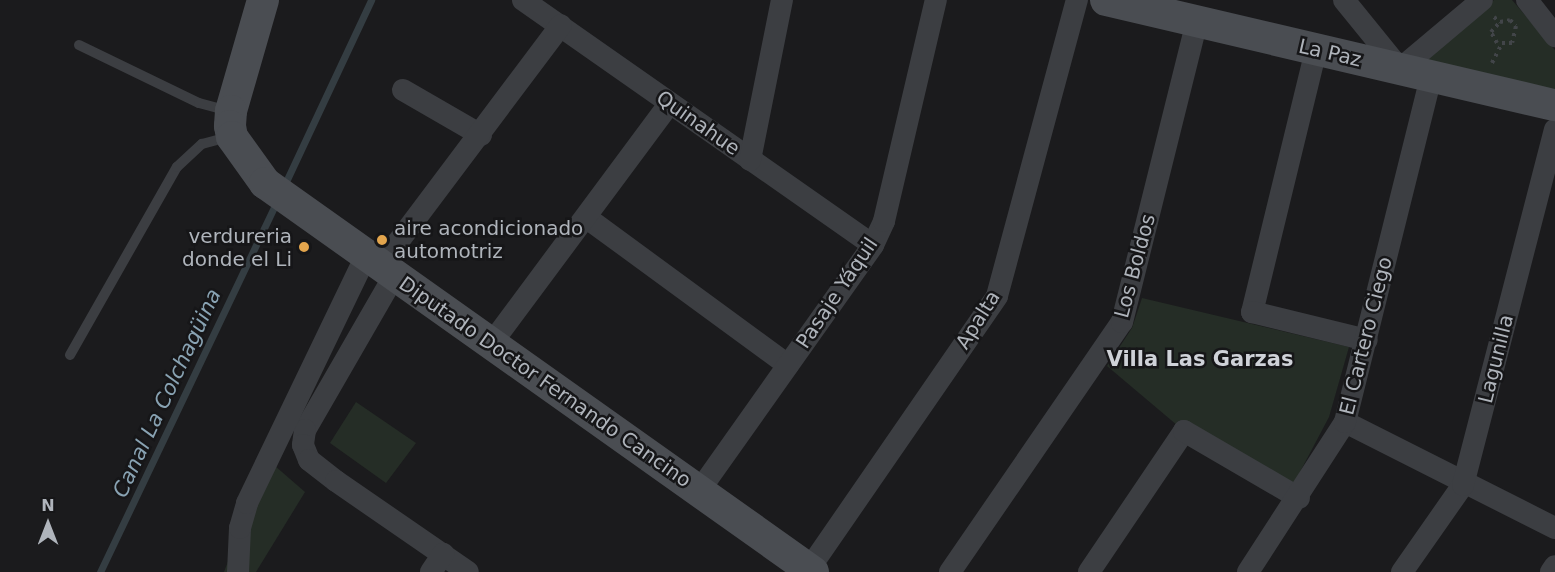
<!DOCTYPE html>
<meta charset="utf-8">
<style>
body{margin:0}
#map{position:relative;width:1555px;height:572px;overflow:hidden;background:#1b1b1d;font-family:"DejaVu Sans",sans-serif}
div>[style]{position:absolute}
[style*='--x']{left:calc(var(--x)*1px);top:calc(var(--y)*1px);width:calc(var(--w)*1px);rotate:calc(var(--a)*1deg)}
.green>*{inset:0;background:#252d26}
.stream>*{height:7px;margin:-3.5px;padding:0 3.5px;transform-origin:3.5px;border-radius:3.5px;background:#343d42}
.path>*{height:4px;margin-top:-2px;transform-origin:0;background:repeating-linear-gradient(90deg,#424549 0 3px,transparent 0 7.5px)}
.lane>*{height:10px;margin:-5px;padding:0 5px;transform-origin:5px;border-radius:5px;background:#3c3e42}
.street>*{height:22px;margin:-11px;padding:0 11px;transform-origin:11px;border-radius:11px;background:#3c3e42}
.secondary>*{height:32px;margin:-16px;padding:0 16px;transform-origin:16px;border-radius:16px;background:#4a4d52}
.dots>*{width:16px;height:16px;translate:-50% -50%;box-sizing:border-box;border:3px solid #161618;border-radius:50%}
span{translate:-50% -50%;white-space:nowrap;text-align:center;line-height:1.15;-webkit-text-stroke:5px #161618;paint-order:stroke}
.street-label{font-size:20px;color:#afb4bb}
.poi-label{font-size:20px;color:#afb4bb}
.left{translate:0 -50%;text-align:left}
.right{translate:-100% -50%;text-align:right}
.neighbourhood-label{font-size:21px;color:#cfd2d8;font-weight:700}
.water-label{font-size:21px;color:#89a3b3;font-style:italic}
.north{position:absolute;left:18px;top:494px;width:60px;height:60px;-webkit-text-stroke:4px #161618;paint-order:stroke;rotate:0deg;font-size:16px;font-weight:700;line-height:24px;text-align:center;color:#afb4bb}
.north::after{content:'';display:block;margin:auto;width:21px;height:27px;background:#afb4bb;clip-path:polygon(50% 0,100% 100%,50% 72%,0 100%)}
</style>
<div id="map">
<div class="green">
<i style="clip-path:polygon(1494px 0,1512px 0,1555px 50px,1555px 97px,1413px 66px)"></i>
<i style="clip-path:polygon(1142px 298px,1349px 347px,1329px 417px,1292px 487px,1184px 431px,1107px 366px,1132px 328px)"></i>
<i style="clip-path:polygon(356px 402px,416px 443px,386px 483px,330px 443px)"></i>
<i style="clip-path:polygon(267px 459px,305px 492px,256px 572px,224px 572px)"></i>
</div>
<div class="stream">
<i style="--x:283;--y:188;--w:208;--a:-64.9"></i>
<i style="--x:100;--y:572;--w:411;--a:-64.5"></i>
</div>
<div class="path">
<i style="--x:1494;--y:17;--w:8;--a:40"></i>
<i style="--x:1500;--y:22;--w:10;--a:-11"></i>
<i style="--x:1510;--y:20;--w:8;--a:45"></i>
<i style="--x:1516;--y:26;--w:17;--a:103"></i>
<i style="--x:1512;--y:43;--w:15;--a:180"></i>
<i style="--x:1497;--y:43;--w:13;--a:-119"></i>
<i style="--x:1491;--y:32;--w:13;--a:-48"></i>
<i style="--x:1492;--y:63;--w:22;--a:-63"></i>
</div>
<div class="lane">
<i style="--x:79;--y:45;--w:133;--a:25.8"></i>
<i style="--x:199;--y:103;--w:30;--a:15"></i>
<i style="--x:70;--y:355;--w:216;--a:-60.4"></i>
<i style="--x:177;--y:167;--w:34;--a:-43"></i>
<i style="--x:202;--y:144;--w:28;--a:-15"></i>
</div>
<div class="street">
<i style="--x:523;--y:0;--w:427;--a:35"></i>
<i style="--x:1344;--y:0;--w:89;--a:50.9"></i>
<i style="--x:1400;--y:69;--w:107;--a:-40.1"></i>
<i style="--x:1527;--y:0;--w:46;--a:52.1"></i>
<i style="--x:1316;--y:50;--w:270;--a:103.7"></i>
<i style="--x:1252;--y:312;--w:118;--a:13.7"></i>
<i style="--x:403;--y:90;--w:90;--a:30"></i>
<i style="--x:750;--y:160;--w:163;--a:-78.7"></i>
<i style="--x:587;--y:218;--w:249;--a:36.2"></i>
<i style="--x:380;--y:266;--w:301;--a:-53.1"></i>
<i style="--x:394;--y:276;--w:178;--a:120"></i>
<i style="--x:305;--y:430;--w:15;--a:98"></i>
<i style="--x:303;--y:445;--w:16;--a:68"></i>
<i style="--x:309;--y:460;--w:34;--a:38"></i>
<i style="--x:336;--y:481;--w:160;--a:34.6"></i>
<i style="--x:491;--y:344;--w:300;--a:-53.4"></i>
<i style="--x:1345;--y:422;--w:235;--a:26.8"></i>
<i style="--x:699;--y:491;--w:301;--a:-54.7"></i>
<i style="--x:873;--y:245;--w:26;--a:-65"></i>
<i style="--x:884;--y:221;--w:227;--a:-76.8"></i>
<i style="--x:809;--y:569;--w:331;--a:-55.4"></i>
<i style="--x:997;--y:296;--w:307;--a:-74.9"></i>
<i style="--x:238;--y:572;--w:44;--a:-87.4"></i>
<i style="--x:240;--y:528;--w:26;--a:-74"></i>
<i style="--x:247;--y:503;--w:274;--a:-64.3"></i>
<i style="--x:431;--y:572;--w:22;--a:-56"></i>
<i style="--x:950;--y:572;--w:303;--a:-55.5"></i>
<i style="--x:1122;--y:322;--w:310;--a:-76"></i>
<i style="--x:1089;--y:572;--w:170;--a:-56"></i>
<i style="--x:1184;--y:431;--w:133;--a:30.2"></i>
<i style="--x:1248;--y:572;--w:179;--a:-57.1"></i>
<i style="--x:1345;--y:422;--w:356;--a:-76"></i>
<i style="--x:1402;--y:572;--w:106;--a:-55"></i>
<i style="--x:1463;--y:485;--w:367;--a:-75.5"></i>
<i style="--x:1551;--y:572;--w:7;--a:-56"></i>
</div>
<div class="secondary">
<i style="--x:263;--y:0;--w:116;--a:106.1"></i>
<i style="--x:231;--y:111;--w:15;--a:94"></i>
<i style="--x:230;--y:126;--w:11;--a:80"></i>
<i style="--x:232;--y:137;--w:57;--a:54.3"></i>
<i style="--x:265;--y:183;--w:672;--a:35.37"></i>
<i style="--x:1106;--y:0;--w:461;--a:13.2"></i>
</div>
<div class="dots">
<i style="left:382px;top:240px;background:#e3a54d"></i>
<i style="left:304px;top:247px;background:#e3a54d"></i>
</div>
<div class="street-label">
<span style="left:1330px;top:53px;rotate:13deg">La Paz</span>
<span style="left:698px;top:123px;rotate:35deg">Quinahue</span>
<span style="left:1135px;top:266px;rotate:-75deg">Los Boldos</span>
<span style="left:837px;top:293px;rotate:-56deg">Pasaje Yáquil</span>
<span style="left:978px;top:320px;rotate:-58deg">Apalta</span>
<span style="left:1366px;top:336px;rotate:-76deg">El Cartero Ciego</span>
<span style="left:1496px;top:359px;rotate:-76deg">Lagunilla</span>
<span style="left:545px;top:382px;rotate:35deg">Diputado Doctor Fernando Cancino</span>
</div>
<div class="poi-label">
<span class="left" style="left:394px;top:240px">aire acondicionado<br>automotriz</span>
<span class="right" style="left:292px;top:248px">verdureria<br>donde el Li</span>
</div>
<div class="neighbourhood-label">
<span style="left:1200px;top:359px">Villa Las Garzas</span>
</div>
<div class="water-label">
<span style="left:167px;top:393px;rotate:-65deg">Canal La Colchagüina</span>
</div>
<div class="north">N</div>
</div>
